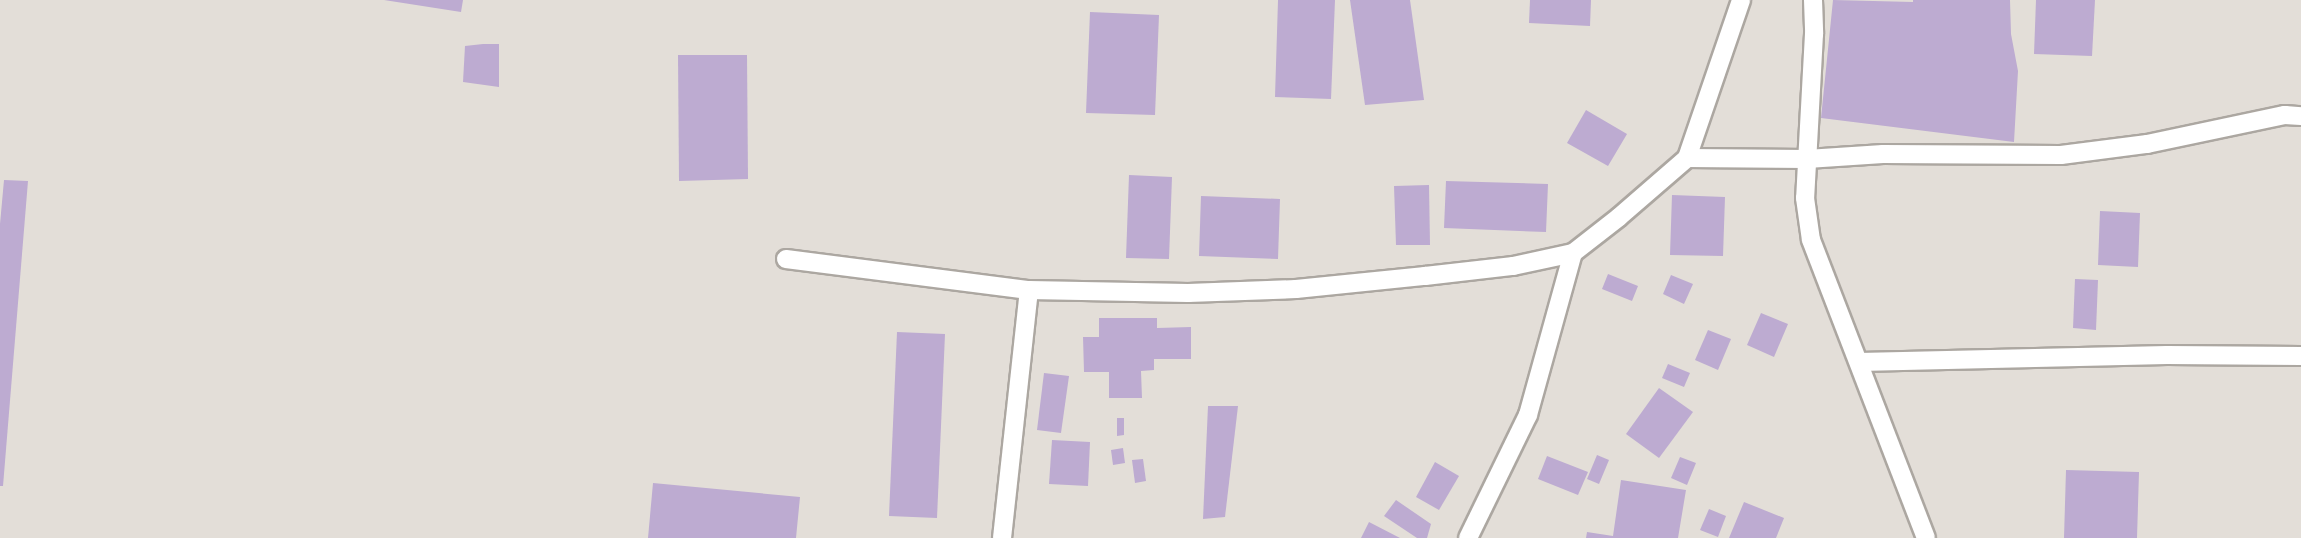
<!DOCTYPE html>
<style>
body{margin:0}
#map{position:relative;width:2301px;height:538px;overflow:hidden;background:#e3ded8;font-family:Inter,sans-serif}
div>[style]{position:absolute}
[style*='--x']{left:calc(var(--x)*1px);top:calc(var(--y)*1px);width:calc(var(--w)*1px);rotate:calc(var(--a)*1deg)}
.building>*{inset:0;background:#bdabd1}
.roads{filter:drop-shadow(2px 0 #aca7a1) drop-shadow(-2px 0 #aca7a1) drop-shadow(0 2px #aca7a1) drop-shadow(0 -2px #aca7a1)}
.service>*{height:18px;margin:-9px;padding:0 9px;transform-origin:9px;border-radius:9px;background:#fff}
span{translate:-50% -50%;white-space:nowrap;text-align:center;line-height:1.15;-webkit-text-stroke:4.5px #f0ebe5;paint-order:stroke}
</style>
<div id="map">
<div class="building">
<i style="clip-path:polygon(384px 0,463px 0,461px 12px)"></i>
<i style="clip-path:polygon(1278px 0,1335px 0,1331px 99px,1275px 97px)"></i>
<i style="clip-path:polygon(1350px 0,1410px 0,1424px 100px,1365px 105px)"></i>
<i style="clip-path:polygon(1530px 0,1591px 0,1590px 26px,1529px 23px)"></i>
<i style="clip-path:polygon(1833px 0,1913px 2px,1913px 0,2010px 0,2011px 34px,2018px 71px,2014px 142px,1821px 118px)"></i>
<i style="clip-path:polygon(2036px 0,2095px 0,2092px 56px,2034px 54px)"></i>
<i style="clip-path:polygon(1090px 12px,1159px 15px,1155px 115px,1086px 113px)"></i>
<i style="clip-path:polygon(483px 44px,499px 44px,499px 87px,463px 82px,465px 46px)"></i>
<i style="clip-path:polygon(678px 55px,747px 55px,748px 179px,679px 181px)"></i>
<i style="clip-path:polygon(1586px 110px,1627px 134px,1608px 166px,1567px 143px)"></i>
<i style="clip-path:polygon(1129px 175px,1172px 177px,1169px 259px,1126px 258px)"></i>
<i style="clip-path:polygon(4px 180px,28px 181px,3px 486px,0 486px,0 224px)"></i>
<i style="clip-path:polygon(1446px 181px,1548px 184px,1546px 232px,1444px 228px)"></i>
<i style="clip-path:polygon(1429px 185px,1430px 245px,1396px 245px,1394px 186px)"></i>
<i style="clip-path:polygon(1672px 195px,1725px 197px,1723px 256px,1670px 255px)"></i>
<i style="clip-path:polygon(1201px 196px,1280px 199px,1278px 259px,1199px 256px)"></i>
<i style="clip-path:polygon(2100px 211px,2140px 213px,2138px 267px,2098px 265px)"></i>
<i style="clip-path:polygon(1608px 274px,1638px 286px,1632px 301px,1602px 289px)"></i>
<i style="clip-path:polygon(1671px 275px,1693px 284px,1684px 304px,1663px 294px)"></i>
<i style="clip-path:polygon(2075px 279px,2098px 280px,2096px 330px,2073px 328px)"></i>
<i style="clip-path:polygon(1761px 313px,1788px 324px,1774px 357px,1747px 345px)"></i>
<i style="clip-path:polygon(1099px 318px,1157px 318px,1157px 328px,1191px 327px,1191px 359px,1154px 359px,1154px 370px,1141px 371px,1142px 398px,1109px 398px,1109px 372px,1084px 372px,1083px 337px,1099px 337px)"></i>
<i style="clip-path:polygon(1708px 330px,1731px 339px,1718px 370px,1695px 360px)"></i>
<i style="clip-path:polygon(897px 332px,945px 334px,937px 518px,889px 516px)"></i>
<i style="clip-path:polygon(1668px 364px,1690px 373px,1684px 387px,1662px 378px)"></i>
<i style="clip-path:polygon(1044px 373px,1069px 376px,1061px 433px,1037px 430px)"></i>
<i style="clip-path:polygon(1659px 388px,1693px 412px,1659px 458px,1626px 434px)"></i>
<i style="clip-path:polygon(1208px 406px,1238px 406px,1225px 517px,1203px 519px)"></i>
<i style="clip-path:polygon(1117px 418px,1124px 418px,1124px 435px,1117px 436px)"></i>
<i style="clip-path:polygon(1052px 440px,1090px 442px,1088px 486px,1049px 484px)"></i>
<i style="clip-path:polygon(1123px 448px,1125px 463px,1113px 465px,1111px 450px)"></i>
<i style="clip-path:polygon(1597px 455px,1609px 460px,1599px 484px,1587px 479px)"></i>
<i style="clip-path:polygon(1547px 456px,1588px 472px,1578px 495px,1538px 479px)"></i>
<i style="clip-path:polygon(1680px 457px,1696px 463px,1687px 485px,1671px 478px)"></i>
<i style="clip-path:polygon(1143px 459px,1146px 481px,1135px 483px,1132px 460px)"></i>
<i style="clip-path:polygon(1435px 462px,1459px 476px,1439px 510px,1416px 497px)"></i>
<i style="clip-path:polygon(2066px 470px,2139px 472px,2137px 538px,2064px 538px)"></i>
<i style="clip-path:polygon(1621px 480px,1686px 490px,1678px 538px,1586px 538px,1587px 532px,1613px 536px)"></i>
<i style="clip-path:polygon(653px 483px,800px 497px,796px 538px,648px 538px)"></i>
<i style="clip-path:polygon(1396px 500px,1431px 524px,1427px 538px,1417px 538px,1384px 516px)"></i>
<i style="clip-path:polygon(1744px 502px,1784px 518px,1776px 538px,1729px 538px)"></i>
<i style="clip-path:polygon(1709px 509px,1726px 516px,1718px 537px,1700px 530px)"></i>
<i style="clip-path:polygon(1369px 522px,1400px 538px,1361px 538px)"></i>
</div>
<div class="roads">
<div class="service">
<i style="--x:1813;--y:0;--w:34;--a:88"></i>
<i style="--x:1814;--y:34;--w:164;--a:93.1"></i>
<i style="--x:1805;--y:198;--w:42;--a:81.9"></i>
<i style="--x:1811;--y:240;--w:319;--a:68.9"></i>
<i style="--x:1687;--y:158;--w:120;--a:0.5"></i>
<i style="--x:1807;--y:159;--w:76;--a:-3.8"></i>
<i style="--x:1883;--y:154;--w:178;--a:0.3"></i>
<i style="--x:2061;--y:155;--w:87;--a:-7.3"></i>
<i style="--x:2147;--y:144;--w:141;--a:-11.9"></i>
<i style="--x:2285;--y:115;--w:16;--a:4"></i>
<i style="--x:786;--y:259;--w:245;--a:7.3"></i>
<i style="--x:1029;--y:290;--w:159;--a:1.1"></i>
<i style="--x:1188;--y:293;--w:108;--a:-2.1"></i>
<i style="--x:1296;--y:289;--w:130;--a:-5.8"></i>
<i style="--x:1425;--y:276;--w:89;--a:-6.5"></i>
<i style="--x:1513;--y:266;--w:61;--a:-12.2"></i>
<i style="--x:1573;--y:253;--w:58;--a:-38"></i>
<i style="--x:1619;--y:217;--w:90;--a:-40.9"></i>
<i style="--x:1687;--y:158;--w:167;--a:-71.1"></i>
<i style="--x:1859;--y:362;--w:308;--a:-1.3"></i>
<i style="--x:2167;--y:355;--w:134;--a:0.4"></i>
<i style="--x:1002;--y:538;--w:249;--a:-83.8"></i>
<i style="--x:1468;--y:538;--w:137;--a:-64"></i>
<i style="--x:1528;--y:415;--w:168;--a:-74.5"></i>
</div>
</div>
</div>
